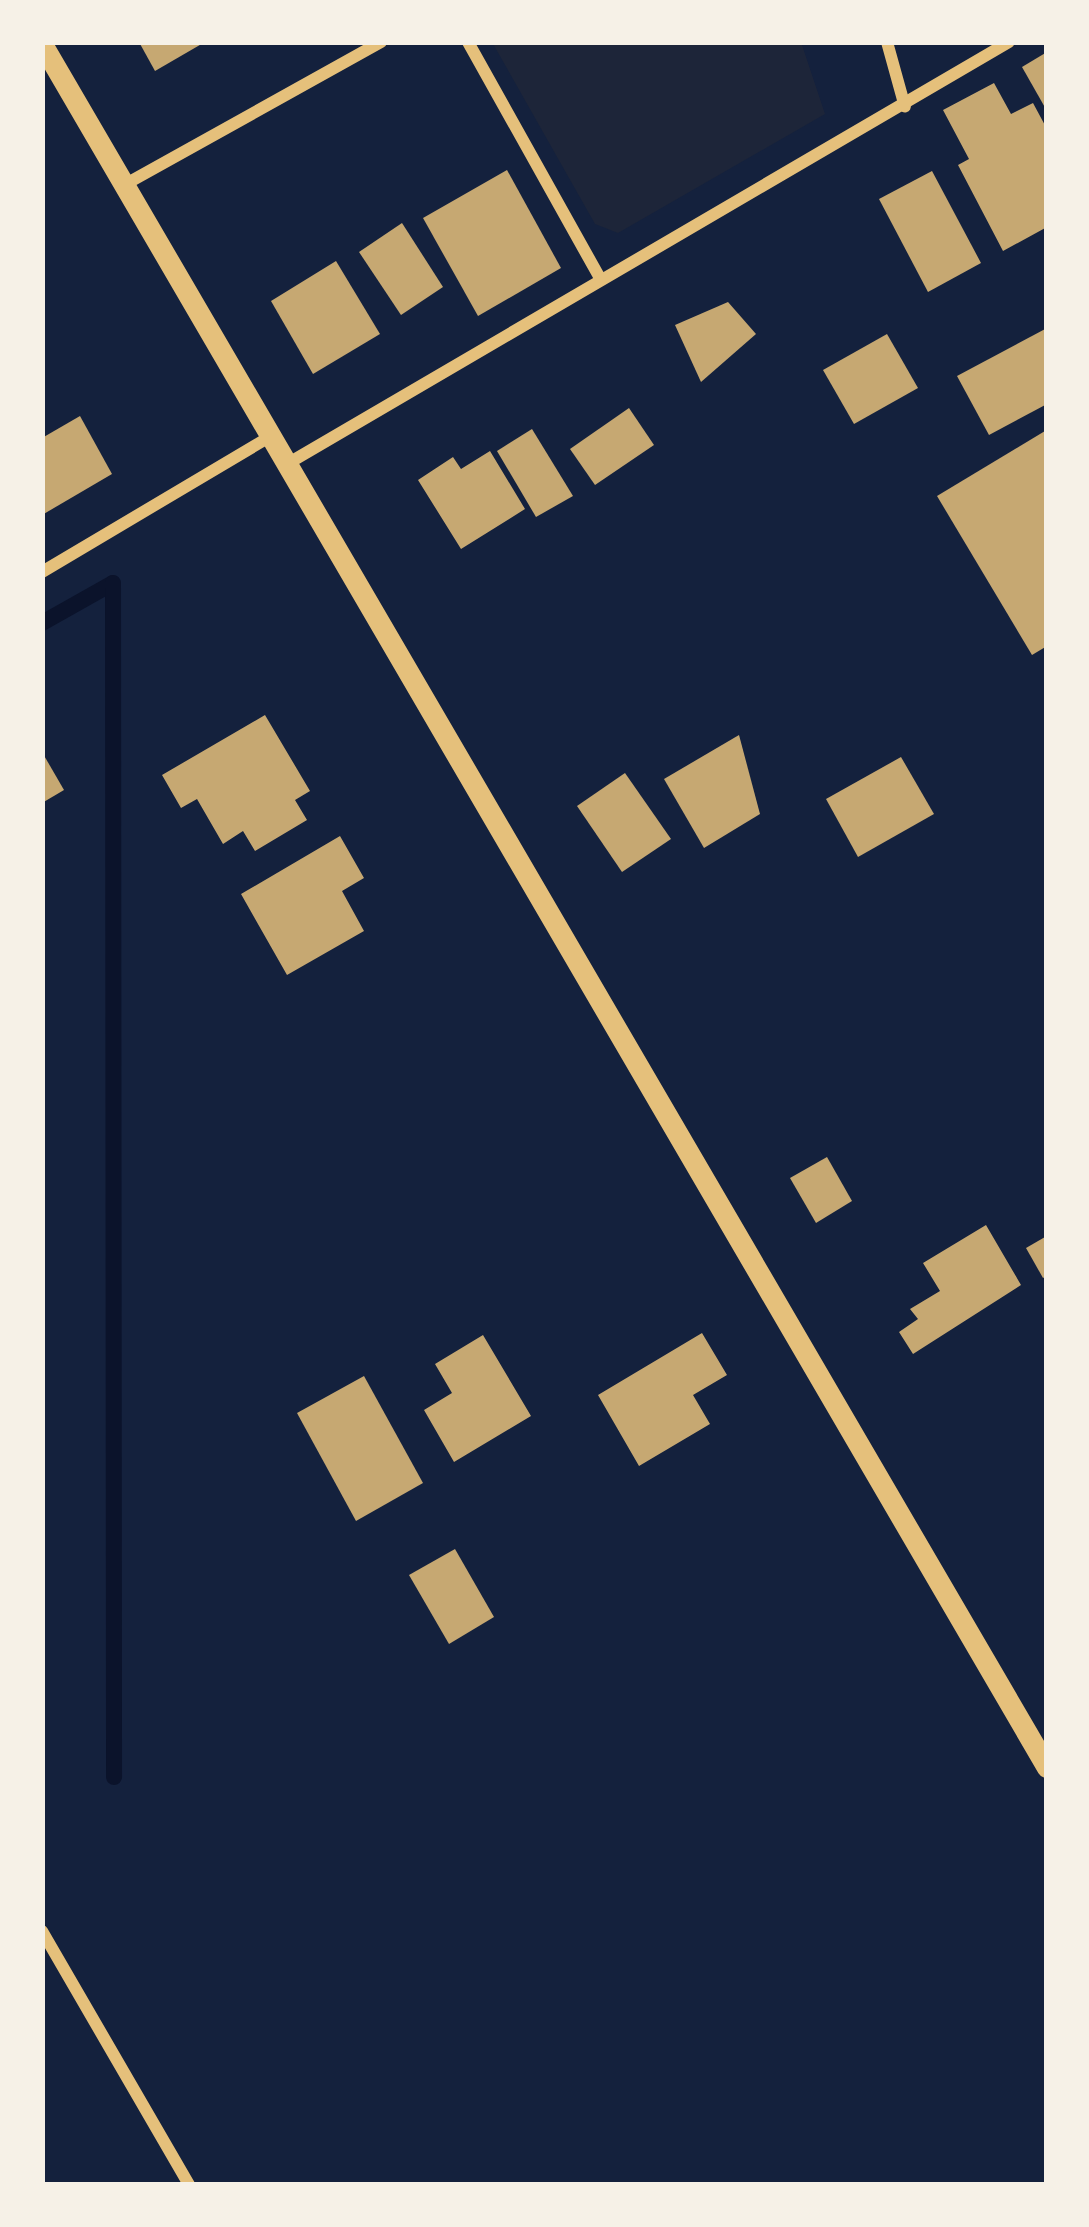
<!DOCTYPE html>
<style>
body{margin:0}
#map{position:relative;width:1089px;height:2227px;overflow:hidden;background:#14213d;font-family:Manrope,sans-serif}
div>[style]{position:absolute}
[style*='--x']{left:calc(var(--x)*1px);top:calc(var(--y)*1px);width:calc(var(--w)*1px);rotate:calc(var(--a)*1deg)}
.green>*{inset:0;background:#1d2539}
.stream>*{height:16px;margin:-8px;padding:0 8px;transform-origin:8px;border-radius:8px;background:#0b132b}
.building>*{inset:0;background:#c6a872}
.minor>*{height:12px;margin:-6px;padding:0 6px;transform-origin:6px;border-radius:6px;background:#e5c07b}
.tertiary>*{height:21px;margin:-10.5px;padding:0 10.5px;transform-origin:10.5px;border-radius:10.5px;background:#e5c07b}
span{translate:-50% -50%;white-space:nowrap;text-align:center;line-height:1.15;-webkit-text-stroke:12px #f6f1e7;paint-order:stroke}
.frame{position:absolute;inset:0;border:45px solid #f6f1e7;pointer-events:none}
</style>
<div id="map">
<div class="green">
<i style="clip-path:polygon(492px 42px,801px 42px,825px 114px,618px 233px,595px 224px)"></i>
</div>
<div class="stream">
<i style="--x:42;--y:623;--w:81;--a:-29.4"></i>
<i style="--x:113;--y:583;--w:1194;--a:89.95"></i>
</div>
<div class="building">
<i style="clip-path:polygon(139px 42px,205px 42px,155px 71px)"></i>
<i style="clip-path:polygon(1047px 52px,1047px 111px,1022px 67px)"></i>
<i style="clip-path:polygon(994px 83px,1011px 114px,1033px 103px,1047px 129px,1047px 227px,1003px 251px,958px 165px,969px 159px,943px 110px)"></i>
<i style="clip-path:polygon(507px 170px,561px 268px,478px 316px,423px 218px)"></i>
<i style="clip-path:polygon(932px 171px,981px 263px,928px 292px,879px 199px)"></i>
<i style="clip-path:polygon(402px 223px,443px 287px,401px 315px,359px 252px)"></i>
<i style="clip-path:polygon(336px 261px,380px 334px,313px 374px,271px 301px)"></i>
<i style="clip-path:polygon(728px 302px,756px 334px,701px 382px,675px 325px)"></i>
<i style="clip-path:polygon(1047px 328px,1047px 404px,989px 435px,957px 376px)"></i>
<i style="clip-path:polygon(887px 334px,918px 388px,854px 424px,823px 370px)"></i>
<i style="clip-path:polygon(629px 408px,654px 445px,595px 485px,570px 449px)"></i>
<i style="clip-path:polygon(80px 416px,112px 474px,42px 515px,42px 438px)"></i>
<i style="clip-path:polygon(532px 429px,573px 496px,536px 517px,497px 451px)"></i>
<i style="clip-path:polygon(1045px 431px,1047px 646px,1032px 655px,937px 496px)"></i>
<i style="clip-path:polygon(490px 451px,525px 509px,461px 549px,418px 480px,453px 457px,461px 469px)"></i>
<i style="clip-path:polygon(265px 715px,310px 791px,295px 800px,307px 820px,255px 851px,243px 831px,223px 844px,197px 799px,181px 808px,162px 775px)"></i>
<i style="clip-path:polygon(739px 735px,760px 814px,704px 848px,664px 779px)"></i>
<i style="clip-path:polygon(42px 752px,64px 790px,42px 803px)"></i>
<i style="clip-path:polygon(901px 757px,934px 814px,858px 857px,826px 799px)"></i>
<i style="clip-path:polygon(625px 773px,671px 839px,622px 872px,577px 806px)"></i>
<i style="clip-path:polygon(340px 836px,364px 878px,342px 891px,364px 931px,287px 975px,241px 894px)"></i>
<i style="clip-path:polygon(827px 1157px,852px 1201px,816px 1223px,790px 1178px)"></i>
<i style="clip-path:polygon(986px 1225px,1021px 1285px,913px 1354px,899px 1332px,918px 1319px,910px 1309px,940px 1291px,923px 1263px)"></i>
<i style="clip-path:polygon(1045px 1237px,1047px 1276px,1043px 1278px,1026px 1248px)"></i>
<i style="clip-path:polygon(702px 1333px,727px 1375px,693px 1395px,710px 1424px,639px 1466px,598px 1395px)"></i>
<i style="clip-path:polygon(483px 1335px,531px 1416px,454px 1462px,424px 1410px,452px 1393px,435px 1364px)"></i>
<i style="clip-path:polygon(364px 1376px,423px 1483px,356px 1521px,297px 1413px)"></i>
<i style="clip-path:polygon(455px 1549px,494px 1617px,449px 1644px,409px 1575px)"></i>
</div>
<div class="minor">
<i style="--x:468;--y:42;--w:270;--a:60.8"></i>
<i style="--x:887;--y:42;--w:67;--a:74.5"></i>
<i style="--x:124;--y:185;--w:294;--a:-29.1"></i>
<i style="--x:287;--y:464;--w:836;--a:-30.31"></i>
<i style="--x:42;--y:572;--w:266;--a:-30.7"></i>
<i style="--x:42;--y:1931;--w:293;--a:59.9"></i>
</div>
<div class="tertiary">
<i style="--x:42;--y:44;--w:1995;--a:59.75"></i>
</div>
<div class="frame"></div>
</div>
